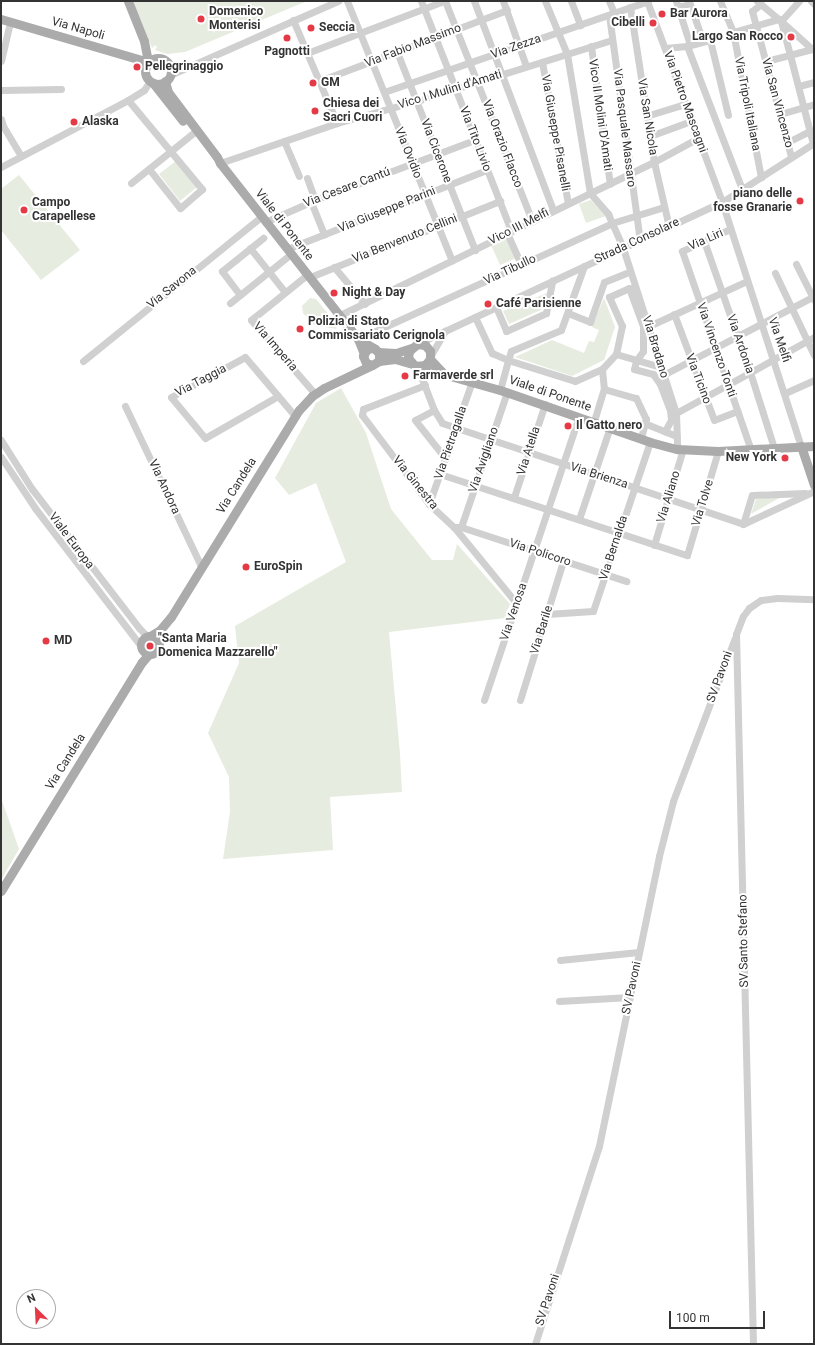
<!DOCTYPE html>
<meta charset="utf-8">
<style>
body{margin:0}
#map{position:relative;width:815px;height:1345px;overflow:hidden;background:#fff;font-family:Roboto,sans-serif}
div>[style]{position:absolute}
[style*='--x']{left:calc(var(--x)*1px);top:calc(var(--y)*1px);width:calc(var(--w)*1px);rotate:calc(var(--a)*1deg)}
.green>*{inset:0;background:#e6ecdf}
.minor>*{height:7px;margin:-3.5px;padding:0 3.5px;transform-origin:3.5px;border-radius:3.5px;background:#d0d0d0}
.major>*{height:9px;margin:-4.5px;padding:0 4.5px;transform-origin:4.5px;border-radius:4.5px;background:#ababab}
.major>.ring{margin:-4.5px;padding:0;box-sizing:content-box;background:none;border:9px solid #ababab;border-radius:50%}
.dots>*{width:11px;height:11px;translate:-50% -50%;box-sizing:border-box;border:2px solid #fff;border-radius:50%}
span{translate:-50% -50%;white-space:nowrap;text-align:center;line-height:1.15;-webkit-text-stroke:4px #fff;paint-order:stroke}
.poi-label{font-size:12px;color:#333;font-weight:700}
.left{translate:0 -50%;text-align:left}
.right{translate:-100% -50%;text-align:right}
.street-label{font-size:12px;color:#333}
.frame{position:absolute;inset:0;border:2px solid #333;pointer-events:none}
.north{position:absolute;left:16px;top:1289px;width:40px;height:40px;box-sizing:border-box;background:#fff;border:1px solid #adadad;border-radius:50%;rotate:336deg;font-size:11px;font-weight:700;line-height:16px;text-align:center;color:#333}
.north::after{content:'';display:block;margin:auto;width:14px;height:18px;background:#e63946;clip-path:polygon(50% 0,100% 100%,50% 72%,0 100%)}
.scale{position:absolute;left:669px;top:1311px;width:96px;height:18px;box-sizing:border-box;border:2px solid #333;border-top:0;padding-left:5px;font-size:12px;line-height:14px;white-space:nowrap;color:#333;-webkit-text-stroke:3px #fff;paint-order:stroke}
</style>
<div id="map">
<div class="green">
<i style="clip-path:polygon(133px 1px,307px 1px,185px 52px,167px 54px,155px 50px,157px 47px,155px 45px,152px 48px)"></i>
<i style="clip-path:polygon(176px 161px,197px 187px,180px 201px,159px 174px)"></i>
<i style="clip-path:polygon(19px 175px,80px 250px,41px 280px,1px 230px,1px 189px)"></i>
<i style="clip-path:polygon(591px 200px,606px 216px,586px 223px,579px 204px)"></i>
<i style="clip-path:polygon(507px 238px,516px 258px,500px 265px,491px 245px)"></i>
<i style="clip-path:polygon(547px 293px,541px 310px,509px 324px,503px 311px)"></i>
<i style="clip-path:polygon(310px 298px,316px 299px,337px 325px,336px 329px,314px 325px,303px 313px,302px 306px)"></i>
<i style="clip-path:polygon(604px 298px,615px 327px,604px 360px,572px 376px,515px 357px,552px 340px,584px 353px,589px 341px,594px 342px,599px 330px,592px 327px)"></i>
<i style="clip-path:polygon(341px 388px,366px 433px,391px 509px,432px 560px,453px 560px,457px 544px,510px 604px,505px 618px,389px 632px,400px 754px,402px 792px,330px 797px,333px 850px,223px 859px,230px 812px,229px 777px,208px 733px,239px 663px,235px 626px,346px 562px,316px 483px,289px 495px,275px 478px,316px 403px)"></i>
<i style="clip-path:polygon(781px 497px,751px 514px,756px 499px)"></i>
<i style="clip-path:polygon(1px 798px,19px 849px,1px 880px)"></i>
</div>
<div class="minor">
<i style="--x:347;--y:1;--w:280;--a:68"></i>
<i style="--x:421;--y:1;--w:247;--a:68.6"></i>
<i style="--x:445;--y:1;--w:237;--a:68.4"></i>
<i style="--x:474;--y:1;--w:223;--a:69.3"></i>
<i style="--x:503;--y:1;--w:69;--a:70.5"></i>
<i style="--x:545;--y:1;--w:57;--a:67.5"></i>
<i style="--x:567;--y:54;--w:141;--a:80.6"></i>
<i style="--x:590;--y:193;--w:28;--a:49"></i>
<i style="--x:608;--y:214;--w:37;--a:66"></i>
<i style="--x:623;--y:248;--w:173;--a:72.2"></i>
<i style="--x:676;--y:413;--w:36;--a:88"></i>
<i style="--x:571;--y:1;--w:26;--a:69"></i>
<i style="--x:609;--y:1;--w:13;--a:67"></i>
<i style="--x:647;--y:1;--w:215;--a:69.5"></i>
<i style="--x:722;--y:202;--w:256;--a:72.1"></i>
<i style="--x:676;--y:1;--w:46;--a:72.3"></i>
<i style="--x:720;--y:1;--w:34;--a:67"></i>
<i style="--x:733;--y:32;--w:148;--a:79.1"></i>
<i style="--x:757;--y:1;--w:31;--a:40"></i>
<i style="--x:781;--y:21;--w:42;--a:42.1"></i>
<i style="--x:812;--y:49;--w:23;--a:165"></i>
<i style="--x:790;--y:55;--w:35;--a:-105"></i>
<i style="--x:811;--y:1;--w:4;--a:45"></i>
<i style="--x:761;--y:4;--w:11;--a:142"></i>
<i style="--x:752;--y:11;--w:151;--a:75"></i>
<i style="--x:630;--y:7;--w:157;--a:81.2"></i>
<i style="--x:654;--y:162;--w:67;--a:77"></i>
<i style="--x:678;--y:7;--w:12;--a:-14"></i>
<i style="--x:690;--y:4;--w:39;--a:71"></i>
<i style="--x:609;--y:15;--w:227;--a:82.2"></i>
<i style="--x:293;--y:20;--w:112;--a:66.9"></i>
<i style="--x:781;--y:21;--w:27;--a:-48"></i>
<i style="--x:733;--y:32;--w:48;--a:-15.8"></i>
<i style="--x:591;--y:46;--w:139;--a:82.2"></i>
<i style="--x:687;--y:46;--w:153;--a:69"></i>
<i style="--x:665;--y:48;--w:22;--a:-5"></i>
<i style="--x:687;--y:46;--w:24;--a:-15"></i>
<i style="--x:710;--y:40;--w:77;--a:76.5"></i>
<i style="--x:397;--y:52;--w:213;--a:68.5"></i>
<i style="--x:307;--y:53;--w:147;--a:-20.8"></i>
<i style="--x:1;--y:61;--w:40;--a:-77"></i>
<i style="--x:766;--y:61;--w:25;--a:-14"></i>
<i style="--x:790;--y:55;--w:92;--a:75.5"></i>
<i style="--x:542;--y:62;--w:143;--a:79.6"></i>
<i style="--x:169;--y:65;--w:17;--a:3"></i>
<i style="--x:170;--y:75;--w:184;--a:-23.8"></i>
<i style="--x:319;--y:81;--w:201;--a:-20.7"></i>
<i style="--x:799;--y:86;--w:16;--a:-15"></i>
<i style="--x:1;--y:90;--w:60;--a:-1"></i>
<i style="--x:384;--y:92;--w:279;--a:-19"></i>
<i style="--x:128;--y:100;--w:116;--a:50.3"></i>
<i style="--x:202;--y:189;--w:29;--a:139"></i>
<i style="--x:180;--y:208;--w:50;--a:-128.5"></i>
<i style="--x:780;--y:114;--w:35;--a:-16"></i>
<i style="--x:646;--y:116;--w:37;--a:-17"></i>
<i style="--x:1;--y:119;--w:7;--a:74"></i>
<i style="--x:3;--y:126;--w:35;--a:59"></i>
<i style="--x:650;--y:136;--w:40;--a:-20.2"></i>
<i style="--x:284;--y:141;--w:38;--a:67"></i>
<i style="--x:788;--y:142;--w:25;--a:-27"></i>
<i style="--x:220;--y:163;--w:124;--a:-18.9"></i>
<i style="--x:337;--y:123;--w:83;--a:-15.4"></i>
<i style="--x:417;--y:101;--w:204;--a:-17.4"></i>
<i style="--x:1;--y:167;--w:144;--a:-27.8"></i>
<i style="--x:128;--y:100;--w:19;--a:-32"></i>
<i style="--x:144;--y:90;--w:11;--a:-56"></i>
<i style="--x:307;--y:178;--w:23;--a:70"></i>
<i style="--x:131;--y:183;--w:85;--a:-38.8"></i>
<i style="--x:311;--y:202;--w:35;--a:68"></i>
<i style="--x:265;--y:222;--w:55;--a:-23.7"></i>
<i style="--x:315;--y:200;--w:171;--a:-20.6"></i>
<i style="--x:730;--y:229;--w:53;--a:155.4"></i>
<i style="--x:682;--y:251;--w:211;--a:70.9"></i>
<i style="--x:507;--y:233;--w:35;--a:66"></i>
<i style="--x:704;--y:241;--w:139;--a:70.7"></i>
<i style="--x:750;--y:372;--w:80;--a:72.5"></i>
<i style="--x:250;--y:248;--w:56;--a:51.5"></i>
<i style="--x:287;--y:249;--w:215;--a:-21.6"></i>
<i style="--x:796;--y:264;--w:40;--a:63.4"></i>
<i style="--x:334;--y:267;--w:48;--a:50"></i>
<i style="--x:775;--y:273;--w:91;--a:64.6"></i>
<i style="--x:308;--y:274;--w:73;--a:141.1"></i>
<i style="--x:251;--y:320;--w:98;--a:49.1"></i>
<i style="--x:310;--y:277;--w:205;--a:-21.8"></i>
<i style="--x:240;--y:295;--w:30;--a:-127"></i>
<i style="--x:222;--y:271;--w:53;--a:-38.8"></i>
<i style="--x:230;--y:303;--w:78;--a:-38.8"></i>
<i style="--x:496;--y:307;--w:26;--a:67"></i>
<i style="--x:506;--y:331;--w:44;--a:-24.2"></i>
<i style="--x:546;--y:313;--w:33;--a:-79"></i>
<i style="--x:568;--y:313;--w:24;--a:22"></i>
<i style="--x:590;--y:322;--w:42;--a:-70.7"></i>
<i style="--x:604;--y:282;--w:24;--a:-22"></i>
<i style="--x:674;--y:314;--w:113;--a:69.3"></i>
<i style="--x:714;--y:420;--w:25;--a:-21"></i>
<i style="--x:340;--y:315;--w:349;--a:-26"></i>
<i style="--x:654;--y:162;--w:50;--a:-28.6"></i>
<i style="--x:475;--y:317;--w:40;--a:65"></i>
<i style="--x:492;--y:353;--w:17;--a:24"></i>
<i style="--x:508;--y:360;--w:9;--a:-72"></i>
<i style="--x:511;--y:351;--w:54;--a:-22.8"></i>
<i style="--x:561;--y:330;--w:68;--a:-70.2"></i>
<i style="--x:649;--y:326;--w:108;--a:-24.7"></i>
<i style="--x:358;--y:339;--w:279;--a:-24.5"></i>
<i style="--x:612;--y:223;--w:54;--a:-17.1"></i>
<i style="--x:417;--y:344;--w:336;--a:-25"></i>
<i style="--x:722;--y:202;--w:109;--a:-32.7"></i>
<i style="--x:616;--y:354;--w:47;--a:16.1"></i>
<i style="--x:431;--y:355;--w:28;--a:-60"></i>
<i style="--x:83;--y:361;--w:230;--a:-39"></i>
<i style="--x:417;--y:366;--w:47;--a:68.9"></i>
<i style="--x:434;--y:410;--w:15;--a:58"></i>
<i style="--x:442;--y:423;--w:317;--a:18.5"></i>
<i style="--x:663;--y:375;--w:170;--a:-27.6"></i>
<i style="--x:425;--y:385;--w:66;--a:158.8"></i>
<i style="--x:363;--y:409;--w:6;--a:99"></i>
<i style="--x:362;--y:415;--w:111;--a:53"></i>
<i style="--x:429;--y:504;--w:34;--a:43"></i>
<i style="--x:454;--y:527;--w:99;--a:50.7"></i>
<i style="--x:604;--y:389;--w:33;--a:16"></i>
<i style="--x:636;--y:398;--w:23;--a:65"></i>
<i style="--x:646;--y:419;--w:20;--a:105"></i>
<i style="--x:500;--y:390;--w:31;--a:-75"></i>
<i style="--x:508;--y:360;--w:70;--a:17.4"></i>
<i style="--x:575;--y:381;--w:30;--a:-24"></i>
<i style="--x:785;--y:393;--w:32;--a:-24"></i>
<i style="--x:278;--y:396;--w:84;--a:150.1"></i>
<i style="--x:205;--y:438;--w:53;--a:-129.7"></i>
<i style="--x:171;--y:397;--w:84;--a:-28.4"></i>
<i style="--x:245;--y:357;--w:77;--a:49.7"></i>
<i style="--x:125;--y:406;--w:179;--a:64.6"></i>
<i style="--x:434;--y:410;--w:21;--a:152"></i>
<i style="--x:415;--y:420;--w:48;--a:51.7"></i>
<i style="--x:676;--y:413;--w:158;--a:-28.8"></i>
<i style="--x:594;--y:421;--w:34;--a:-73"></i>
<i style="--x:604;--y:389;--w:20;--a:-96"></i>
<i style="--x:602;--y:369;--w:21;--a:-47"></i>
<i style="--x:616;--y:354;--w:29;--a:-78"></i>
<i style="--x:622;--y:326;--w:32;--a:-114"></i>
<i style="--x:609;--y:297;--w:22;--a:-24"></i>
<i style="--x:629;--y:288;--w:40;--a:69.8"></i>
<i style="--x:643;--y:326;--w:25;--a:90"></i>
<i style="--x:643;--y:351;--w:12;--a:125"></i>
<i style="--x:636;--y:361;--w:8;--a:104"></i>
<i style="--x:634;--y:369;--w:20;--a:15"></i>
<i style="--x:653;--y:374;--w:12;--a:55"></i>
<i style="--x:660;--y:384;--w:28;--a:69"></i>
<i style="--x:670;--y:410;--w:10;--a:84"></i>
<i style="--x:671;--y:420;--w:13;--a:119"></i>
<i style="--x:644;--y:423;--w:35;--a:22"></i>
<i style="--x:1;--y:440;--w:58;--a:57.7"></i>
<i style="--x:32;--y:489;--w:175;--a:52.4"></i>
<i style="--x:139;--y:628;--w:13;--a:45"></i>
<i style="--x:1;--y:457;--w:61;--a:56.3"></i>
<i style="--x:35;--y:508;--w:174;--a:52.5"></i>
<i style="--x:440;--y:474;--w:260;--a:18.2"></i>
<i style="--x:687;--y:555;--w:109;--a:-73.4"></i>
<i style="--x:514;--y:497;--w:98;--a:-71.6"></i>
<i style="--x:429;--y:504;--w:130;--a:-70.7"></i>
<i style="--x:579;--y:519;--w:97;--a:-71.4"></i>
<i style="--x:743;--y:524;--w:30;--a:-73"></i>
<i style="--x:752;--y:495;--w:53;--a:-2.2"></i>
<i style="--x:743;--y:524;--w:78;--a:-24.9"></i>
<i style="--x:454;--y:527;--w:7;--a:0"></i>
<i style="--x:461;--y:527;--w:174;--a:18.1"></i>
<i style="--x:461;--y:527;--w:143;--a:-71.2"></i>
<i style="--x:654;--y:545;--w:100;--a:-73.2"></i>
<i style="--x:547;--y:614;--w:46;--a:-3.7"></i>
<i style="--x:593;--y:611;--w:178;--a:-71.4"></i>
<i style="--x:484;--y:700;--w:299;--a:-71.5"></i>
<i style="--x:520;--y:700;--w:145;--a:-72.8"></i>
<i style="--x:560;--y:960;--w:79;--a:-5.8"></i>
<i style="--x:559;--y:1001;--w:71;--a:-3.2"></i>
<i style="--x:535;--y:1344;--w:208;--a:-72.1"></i>
<i style="--x:599;--y:1146;--w:296;--a:-78.3"></i>
<i style="--x:659;--y:856;--w:57;--a:-75.7"></i>
<i style="--x:673;--y:801;--w:174;--a:-69.2"></i>
<i style="--x:753;--y:1344;--w:710;--a:-91.37"></i>
<i style="--x:736;--y:634;--w:19;--a:-69"></i>
<i style="--x:743;--y:616;--w:10;--a:-53"></i>
<i style="--x:749;--y:608;--w:14;--a:-34"></i>
<i style="--x:761;--y:600;--w:16;--a:-7"></i>
<i style="--x:777;--y:598;--w:37;--a:2"></i>
</div>
<div class="major">
<i style="--x:128;--y:1;--w:43;--a:68.2"></i>
<i style="--x:144;--y:41;--w:21;--a:79"></i>
<i style="--x:1;--y:19;--w:153;--a:16.3"></i>
<i class="ring" style="left:145px;top:58px;width:17px;height:17px"></i>
<i style="--x:165;--y:81;--w:11;--a:75"></i>
<i style="--x:168;--y:92;--w:81;--a:53"></i>
<i style="--x:217;--y:157;--w:7;--a:63"></i>
<i style="--x:220;--y:163;--w:224;--a:51.9"></i>
<i style="--x:358;--y:339;--w:16;--a:68"></i>
<i style="--x:153;--y:83;--w:48;--a:51.7"></i>
<i style="--x:358;--y:339;--w:20;--a:30"></i>
<i style="--x:375;--y:349;--w:6;--a:45"></i>
<i style="--x:379;--y:353;--w:8;--a:90"></i>
<i style="--x:379;--y:361;--w:8;--a:150"></i>
<i style="--x:372;--y:365;--w:6;--a:-162"></i>
<i style="--x:366;--y:363;--w:8;--a:-113"></i>
<i style="--x:363;--y:356;--w:8;--a:-60"></i>
<i style="--x:367;--y:349;--w:5;--a:-11"></i>
<i style="--x:378;--y:352;--w:18;--a:3"></i>
<i style="--x:396;--y:353;--w:16;--a:-18"></i>
<i style="--x:430;--y:359;--w:8;--a:130"></i>
<i style="--x:425;--y:365;--w:10;--a:174"></i>
<i style="--x:415;--y:366;--w:11;--a:-131"></i>
<i style="--x:408;--y:358;--w:7;--a:-82"></i>
<i style="--x:409;--y:351;--w:11;--a:-41"></i>
<i style="--x:417;--y:344;--w:8;--a:7"></i>
<i style="--x:425;--y:345;--w:8;--a:50"></i>
<i style="--x:430;--y:351;--w:8;--a:90"></i>
<i style="--x:430;--y:359;--w:21;--a:47"></i>
<i style="--x:379;--y:361;--w:16;--a:-7"></i>
<i style="--x:395;--y:359;--w:18;--a:16"></i>
<i style="--x:418;--y:367;--w:85;--a:15.7"></i>
<i style="--x:500;--y:390;--w:159;--a:19.1"></i>
<i style="--x:650;--y:442;--w:28;--a:15"></i>
<i style="--x:677;--y:449;--w:41;--a:2.8"></i>
<i style="--x:718;--y:451;--w:96;--a:-3"></i>
<i style="--x:801;--y:446;--w:41;--a:71.6"></i>
<i style="--x:150;--y:636;--w:12;--a:-31"></i>
<i style="--x:160;--y:630;--w:17;--a:-50"></i>
<i style="--x:171;--y:617;--w:243;--a:-58.3"></i>
<i style="--x:299;--y:410;--w:19;--a:-47"></i>
<i style="--x:312;--y:396;--w:14;--a:-34"></i>
<i style="--x:324;--y:388;--w:53;--a:-25.6"></i>
<i class="ring" style="left:141px;top:636px;width:9px;height:9px"></i>
<i style="--x:1;--y:891;--w:269;--a:-58.4"></i>
<i style="--x:142;--y:662;--w:11;--a:-49"></i>
</div>
<div class="dots">
<i style="left:662px;top:14px;background:#e63946"></i>
<i style="left:201px;top:19px;background:#e63946"></i>
<i style="left:653px;top:23px;background:#e63946"></i>
<i style="left:311px;top:28px;background:#e63946"></i>
<i style="left:791px;top:37px;background:#e63946"></i>
<i style="left:287px;top:38px;background:#e63946"></i>
<i style="left:137px;top:67px;background:#e63946"></i>
<i style="left:313px;top:83px;background:#e63946"></i>
<i style="left:315px;top:111px;background:#e63946"></i>
<i style="left:74px;top:122px;background:#e63946"></i>
<i style="left:800px;top:201px;background:#e63946"></i>
<i style="left:24px;top:210px;background:#e63946"></i>
<i style="left:334px;top:293px;background:#e63946"></i>
<i style="left:488px;top:304px;background:#e63946"></i>
<i style="left:300px;top:329px;background:#e63946"></i>
<i style="left:405px;top:376px;background:#e63946"></i>
<i style="left:568px;top:426px;background:#e63946"></i>
<i style="left:785px;top:458px;background:#e63946"></i>
<i style="left:246px;top:567px;background:#e63946"></i>
<i style="left:46px;top:641px;background:#e63946"></i>
<i style="left:150px;top:646px;background:#e63946"></i>
</div>
<div class="poi-label">
<span class="left" style="left:209px;top:19px">Domenico<br>Monterisi</span>
<span class="left" style="left:670px;top:14px">Bar Aurora</span>
<span class="right" style="left:645px;top:23px">Cibelli</span>
<span class="left" style="left:319px;top:28px">Seccia</span>
<span class="right" style="left:783px;top:37px">Largo San Rocco</span>
<span style="left:287px;top:52px">Pagnotti</span>
<span class="left" style="left:145px;top:67px">Pellegrinaggio</span>
<span class="left" style="left:321px;top:83px">GM</span>
<span class="left" style="left:323px;top:111px">Chiesa dei<br>Sacri Cuori</span>
<span class="left" style="left:82px;top:122px">Alaska</span>
<span class="right" style="left:792px;top:201px">piano delle<br>fosse Granarie</span>
<span class="left" style="left:32px;top:210px">Campo<br>Carapellese</span>
<span class="left" style="left:342px;top:293px">Night &amp; Day</span>
<span class="left" style="left:496px;top:304px">Café Parisienne</span>
<span class="left" style="left:308px;top:329px">Polizia di Stato<br>Commissariato Cerignola</span>
<span class="left" style="left:413px;top:376px">Farmaverde srl</span>
<span class="left" style="left:576px;top:426px">Il Gatto nero</span>
<span class="right" style="left:777px;top:458px">New York</span>
<span class="left" style="left:254px;top:567px">EuroSpin</span>
<span class="left" style="left:158px;top:646px">"Santa Maria<br>Domenica Mazzarello"</span>
<span class="left" style="left:54px;top:641px">MD</span>
</div>
<div class="street-label">
<span style="left:78px;top:29px;rotate:16deg">Via Napoli</span>
<span style="left:413px;top:46px;rotate:-21deg">Via Fabio Massimo</span>
<span style="left:516px;top:47px;rotate:-19deg">Via Zezza</span>
<span style="left:450px;top:90px;rotate:-17deg">Vico I Mulini d'Amati</span>
<span style="left:685px;top:102px;rotate:70deg">Via Pietro Mascagni</span>
<span style="left:777px;top:103px;rotate:75deg">Via San Vincenzo</span>
<span style="left:747px;top:104px;rotate:79deg">Via Tripoli Italiana</span>
<span style="left:600px;top:115px;rotate:82deg">Vico II Molini D'Amati</span>
<span style="left:647px;top:117px;rotate:81deg">Via San Nicola</span>
<span style="left:624px;top:128px;rotate:83deg">Via Pasquale Massaro</span>
<span style="left:555px;top:133px;rotate:80deg">Via Giuseppe Pisanelli</span>
<span style="left:475px;top:139px;rotate:69deg">Via Tito Livio</span>
<span style="left:502px;top:144px;rotate:69deg">Via Orazio Flacco</span>
<span style="left:436px;top:151px;rotate:69deg">Via Cicerone</span>
<span style="left:408px;top:153px;rotate:68deg">Via Ovidio</span>
<span style="left:347px;top:188px;rotate:-21deg">Via Cesare Cantú</span>
<span style="left:387px;top:210px;rotate:-22deg">Via Giuseppe Parini</span>
<span style="left:284px;top:225px;rotate:52deg">Viale di Ponente</span>
<span style="left:519px;top:227px;rotate:-27deg">Vico III Melfi</span>
<span style="left:405px;top:239px;rotate:-22deg">Via Benvenuto Cellini</span>
<span style="left:706px;top:240px;rotate:-24deg">Via Liri</span>
<span style="left:637px;top:241px;rotate:-25deg">Strada Consolare</span>
<span style="left:510px;top:270px;rotate:-25deg">Via Tibullo</span>
<span style="left:172px;top:288px;rotate:-39deg">Via Savona</span>
<span style="left:779px;top:340px;rotate:71deg">Via Melfi</span>
<span style="left:740px;top:344px;rotate:71deg">Via Ardonia</span>
<span style="left:275px;top:347px;rotate:49deg">Via Imperia</span>
<span style="left:655px;top:347px;rotate:73deg">Via Bradano</span>
<span style="left:716px;top:350px;rotate:71deg">Via Vincenzo Tonti</span>
<span style="left:698px;top:379px;rotate:69deg">Via Ticino</span>
<span style="left:201px;top:381px;rotate:-28deg">Via Taggia</span>
<span style="left:550px;top:394px;rotate:19deg">Viale di Ponente</span>
<span style="left:451px;top:443px;rotate:-71deg">Via Pietragalla</span>
<span style="left:529px;top:451px;rotate:-72deg">Via Atella</span>
<span style="left:484px;top:460px;rotate:-71deg">Via Avigliano</span>
<span style="left:599px;top:476px;rotate:18deg">Via Brienza</span>
<span style="left:415px;top:483px;rotate:51deg">Via Ginestra</span>
<span style="left:237px;top:486px;rotate:-58deg">Via Candela</span>
<span style="left:164px;top:487px;rotate:65deg">Via Andora</span>
<span style="left:669px;top:497px;rotate:-73deg">Via Aliano</span>
<span style="left:703px;top:503px;rotate:-73deg">Via Tolve</span>
<span style="left:71px;top:541px;rotate:53deg">Viale Europa</span>
<span style="left:614px;top:548px;rotate:-72deg">Via Bernalda</span>
<span style="left:540px;top:553px;rotate:18deg">Via Policoro</span>
<span style="left:514px;top:612px;rotate:-71deg">Via Venosa</span>
<span style="left:542px;top:630px;rotate:-73deg">Via Barile</span>
<span style="left:720px;top:677px;rotate:-70deg">SV Pavoni</span>
<span style="left:66px;top:762px;rotate:-58deg">Via Candela</span>
<span style="left:744px;top:941px;rotate:-91deg">SV Santo Stefano</span>
<span style="left:632px;top:988px;rotate:-78deg">SV Pavoni</span>
<span style="left:548px;top:1300px;rotate:-72deg">SV Pavoni</span>
</div>
<div class="frame"></div>
<div class="north">N</div>
<div class="scale">100 m</div>
</div>
